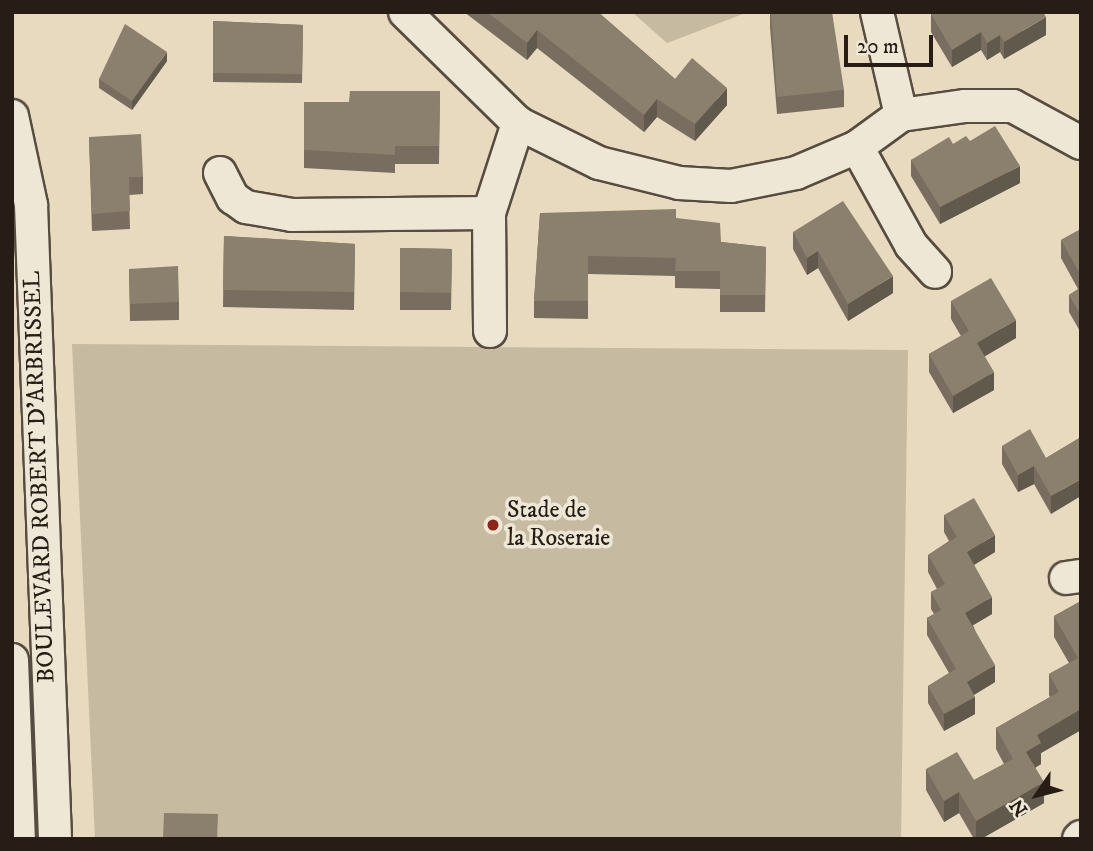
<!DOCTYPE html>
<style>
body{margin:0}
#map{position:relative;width:1093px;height:851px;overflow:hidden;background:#e7dabe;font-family:"IM FELL DW Pica",serif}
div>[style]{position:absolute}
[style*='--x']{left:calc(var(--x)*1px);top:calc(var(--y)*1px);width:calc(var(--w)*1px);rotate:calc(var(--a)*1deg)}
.green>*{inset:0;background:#c6baa1}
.roads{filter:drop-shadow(2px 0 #574c40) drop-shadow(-2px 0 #574c40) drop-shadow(0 2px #574c40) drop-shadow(0 -2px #574c40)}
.minor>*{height:32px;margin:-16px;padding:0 16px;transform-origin:16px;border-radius:16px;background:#efe7d5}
.wall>*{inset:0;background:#786d5e}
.shaded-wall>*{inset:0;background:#61594c}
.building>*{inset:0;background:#8b7f6d}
.dots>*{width:19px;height:19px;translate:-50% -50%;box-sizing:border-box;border:4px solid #efe7d5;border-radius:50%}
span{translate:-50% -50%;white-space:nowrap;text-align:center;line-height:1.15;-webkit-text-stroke:7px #efe7d5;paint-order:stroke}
.street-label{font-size:24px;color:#271d16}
.poi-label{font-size:24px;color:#271d16}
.left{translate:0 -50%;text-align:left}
.frame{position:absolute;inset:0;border:14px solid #271d16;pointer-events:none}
.north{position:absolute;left:1002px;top:760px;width:70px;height:70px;-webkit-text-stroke:5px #efe7d5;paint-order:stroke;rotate:235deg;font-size:19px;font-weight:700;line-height:28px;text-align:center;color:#271d16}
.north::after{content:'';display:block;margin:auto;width:24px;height:32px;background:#271d16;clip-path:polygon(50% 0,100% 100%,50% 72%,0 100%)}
.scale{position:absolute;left:844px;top:35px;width:89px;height:32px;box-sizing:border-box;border:4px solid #271d16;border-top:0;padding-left:9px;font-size:21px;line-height:24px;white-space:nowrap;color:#271d16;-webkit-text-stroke:5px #efe7d5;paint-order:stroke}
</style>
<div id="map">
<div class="green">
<i style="clip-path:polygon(632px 12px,742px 12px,743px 14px,667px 43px)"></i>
<i style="clip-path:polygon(72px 344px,908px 350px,901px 839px,95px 839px)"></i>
</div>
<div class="roads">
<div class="minor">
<i style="--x:405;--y:12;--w:158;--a:44.5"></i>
<i style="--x:518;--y:123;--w:90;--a:26.3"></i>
<i style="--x:599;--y:163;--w:82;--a:14"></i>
<i style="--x:679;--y:183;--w:52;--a:3.3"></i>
<i style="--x:731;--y:186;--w:66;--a:-11.3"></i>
<i style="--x:796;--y:173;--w:66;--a:-23.1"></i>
<i style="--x:857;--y:147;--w:54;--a:-36"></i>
<i style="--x:901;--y:115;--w:65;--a:-8"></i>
<i style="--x:965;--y:106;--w:48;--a:0"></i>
<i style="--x:1013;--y:106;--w:77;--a:28.6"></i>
<i style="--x:877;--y:12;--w:106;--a:76.9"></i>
<i style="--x:12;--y:116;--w:91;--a:77.9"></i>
<i style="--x:31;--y:205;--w:634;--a:87.83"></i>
<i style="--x:857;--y:147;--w:112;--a:61.1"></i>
<i style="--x:911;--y:245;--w:36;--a:48"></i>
<i style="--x:220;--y:173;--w:28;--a:63"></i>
<i style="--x:233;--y:198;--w:16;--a:35"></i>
<i style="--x:246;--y:207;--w:47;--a:9.9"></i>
<i style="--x:292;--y:215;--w:197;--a:-0.6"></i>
<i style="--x:489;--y:213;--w:95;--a:-72.1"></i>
<i style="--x:489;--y:213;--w:118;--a:89.5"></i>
<i style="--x:1066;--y:578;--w:15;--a:-8"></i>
<i style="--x:12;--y:660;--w:179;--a:87.8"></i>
<i style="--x:1079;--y:839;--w:3;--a:-45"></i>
</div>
</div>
<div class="wall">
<i style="clip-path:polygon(464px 12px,598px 12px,675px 79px,727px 105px,695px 141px,657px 117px,644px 132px,537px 48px,527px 60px)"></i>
<i style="clip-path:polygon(770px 12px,844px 90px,844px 107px,777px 114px,770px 27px)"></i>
<i style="clip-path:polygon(931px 14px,1046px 35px,1004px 59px,1000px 52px,987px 60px,981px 50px,952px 67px,931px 32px)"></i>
<i style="clip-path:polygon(213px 21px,303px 25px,302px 83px,213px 82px)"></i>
<i style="clip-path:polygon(167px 61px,132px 110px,99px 88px,99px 79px)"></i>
<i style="clip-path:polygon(440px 91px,439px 164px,395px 164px,395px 173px,304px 168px,304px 102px,349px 102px)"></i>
<i style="clip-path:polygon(89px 137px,143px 177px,143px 194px,129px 195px,130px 229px,92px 231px)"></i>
<i style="clip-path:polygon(970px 141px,1020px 183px,940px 224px,911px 176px,911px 160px,953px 144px)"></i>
<i style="clip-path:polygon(540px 213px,676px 218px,721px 242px,766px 247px,765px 312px,720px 312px,720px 289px,675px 288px,675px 276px,588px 274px,588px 319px,534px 318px,534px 301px)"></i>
<i style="clip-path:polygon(1081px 229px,1081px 333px,1069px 312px,1069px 295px,1078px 289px,1061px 258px,1061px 240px)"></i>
<i style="clip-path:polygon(793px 232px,893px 293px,848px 321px,818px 268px,807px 275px,793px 249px)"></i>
<i style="clip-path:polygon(224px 236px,355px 244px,354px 310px,223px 307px)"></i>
<i style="clip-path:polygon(400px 248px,452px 249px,451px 310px,400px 310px)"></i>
<i style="clip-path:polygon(129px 269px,179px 302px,179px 320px,130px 321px)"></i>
<i style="clip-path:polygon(951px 301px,1016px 338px,984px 356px,994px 390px,953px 413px,929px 372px,929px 354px,961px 336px,951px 319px)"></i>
<i style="clip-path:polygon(1081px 437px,1051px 514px,1034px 484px,1018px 492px,1002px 464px,1002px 446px,1046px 458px)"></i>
<i style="clip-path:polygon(944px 515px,995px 552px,974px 565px,992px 614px,973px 625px,995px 682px,974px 695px,975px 714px,944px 731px,928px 703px,928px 686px,949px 673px,927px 635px,927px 618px,934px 614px,931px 609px,931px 592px,937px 589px,928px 572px,928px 555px,949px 541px,944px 532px)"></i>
<i style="clip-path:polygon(1081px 601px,1081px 730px,1041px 753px,1041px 764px,1035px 768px,1044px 803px,981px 839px,974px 839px,959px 813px,944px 822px,926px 790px,926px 769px,974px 780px,1004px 764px,996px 749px,996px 728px,1050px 697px,1049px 695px,1049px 674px,1069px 663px,1054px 637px,1054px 616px)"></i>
</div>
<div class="shaded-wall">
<i style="clip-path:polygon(1046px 17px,1046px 35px,1004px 59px,1004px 42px)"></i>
<i style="clip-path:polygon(537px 30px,537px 48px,527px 60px,527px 43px)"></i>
<i style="clip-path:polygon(981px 32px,981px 50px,952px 67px,952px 50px)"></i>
<i style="clip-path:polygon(1000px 35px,1000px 52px,987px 60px,987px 43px)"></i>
<i style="clip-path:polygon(167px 52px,167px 61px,132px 110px,132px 101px)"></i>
<i style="clip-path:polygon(727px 88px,727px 105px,695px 141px,695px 124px)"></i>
<i style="clip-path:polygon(657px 99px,657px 117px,644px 132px,644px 115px)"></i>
<i style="clip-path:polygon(1020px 166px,1020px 183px,940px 224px,940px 207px)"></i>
<i style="clip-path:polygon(818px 251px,818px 268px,807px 275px,807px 258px)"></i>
<i style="clip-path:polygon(893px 276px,893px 293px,848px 321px,848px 304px)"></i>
<i style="clip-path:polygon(1016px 320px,1016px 338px,977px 361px,977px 343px)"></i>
<i style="clip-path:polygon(994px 372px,994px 390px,953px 413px,953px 396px)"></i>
<i style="clip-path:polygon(1034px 466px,1034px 484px,1018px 492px,1018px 475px)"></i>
<i style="clip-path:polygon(1081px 479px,1081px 496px,1051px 514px,1051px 496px)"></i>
<i style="clip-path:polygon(995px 535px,995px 552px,967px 569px,967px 552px)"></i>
<i style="clip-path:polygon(992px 597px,992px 614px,965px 630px,965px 613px)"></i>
<i style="clip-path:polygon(995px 665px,995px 682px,967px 699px,967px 682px)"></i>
<i style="clip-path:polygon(975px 697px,975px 714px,944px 731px,944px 714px)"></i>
<i style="clip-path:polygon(1081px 709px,1081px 730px,1041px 753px,1041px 764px,1026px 773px,1026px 752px,1037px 735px)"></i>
<i style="clip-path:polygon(1044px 782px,1044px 803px,981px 839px,976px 839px,976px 821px)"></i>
<i style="clip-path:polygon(959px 792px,959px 813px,944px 822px,944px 801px)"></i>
</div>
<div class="building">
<i style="clip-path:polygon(487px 12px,598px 12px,675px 79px,692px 58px,727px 88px,695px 124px,657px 99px,644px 115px,537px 30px,527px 43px)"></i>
<i style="clip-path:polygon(771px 12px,832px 12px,844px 90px,777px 97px)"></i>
<i style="clip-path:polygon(935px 12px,1043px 12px,1046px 17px,1004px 42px,1000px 35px,987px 43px,981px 32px,952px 50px,931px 14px)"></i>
<i style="clip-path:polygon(213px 21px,303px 25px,302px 74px,213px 73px)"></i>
<i style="clip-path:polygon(125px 24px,167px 52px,132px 101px,99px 79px)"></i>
<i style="clip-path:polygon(350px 91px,440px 91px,439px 146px,395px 146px,395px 155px,304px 150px,304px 102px,349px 102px)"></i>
<i style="clip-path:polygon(995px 126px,1020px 166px,940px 207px,911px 160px,949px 137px,953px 144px,966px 136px,970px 141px)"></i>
<i style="clip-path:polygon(141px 134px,143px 177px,129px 177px,130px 211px,92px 214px,89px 137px)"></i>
<i style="clip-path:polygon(843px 201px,893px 276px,848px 304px,818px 251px,807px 258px,793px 232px)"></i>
<i style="clip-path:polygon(676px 209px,676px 218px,720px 223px,721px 242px,766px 247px,765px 295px,720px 295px,720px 271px,675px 271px,676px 258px,588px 256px,588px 301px,534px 301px,540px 213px)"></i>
<i style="clip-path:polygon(1081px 229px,1081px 276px,1061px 240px)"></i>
<i style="clip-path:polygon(224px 236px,355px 244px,354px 292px,223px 290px)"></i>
<i style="clip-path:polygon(400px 248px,452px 249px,451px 293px,400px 292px)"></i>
<i style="clip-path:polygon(178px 266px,179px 302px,130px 304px,129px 269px)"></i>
<i style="clip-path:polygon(991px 278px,1016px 320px,977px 343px,994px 372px,953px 396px,929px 354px,969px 331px,951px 301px)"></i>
<i style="clip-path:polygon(1081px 288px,1081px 316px,1069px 295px)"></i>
<i style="clip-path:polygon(1030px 429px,1046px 458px,1081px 437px,1081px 479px,1051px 496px,1034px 466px,1018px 475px,1002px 446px)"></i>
<i style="clip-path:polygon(974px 498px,995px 535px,967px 552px,992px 597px,965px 613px,995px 665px,967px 682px,975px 697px,944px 714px,928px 686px,956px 669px,927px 618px,941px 610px,931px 592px,945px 584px,928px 555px,957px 537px,944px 515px)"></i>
<i style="clip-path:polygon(1081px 601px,1081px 709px,1037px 735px,1041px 743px,1026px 752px,1044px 782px,976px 821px,959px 792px,944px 801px,926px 769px,957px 752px,974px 780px,1013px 759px,996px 728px,1059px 692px,1049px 674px,1078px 658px,1054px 616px)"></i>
<i style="clip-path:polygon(164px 813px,218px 814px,217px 839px,163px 839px)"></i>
</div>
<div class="dots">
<i style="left:493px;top:525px;background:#8f2418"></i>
</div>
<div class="street-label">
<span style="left:40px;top:477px;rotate:-92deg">BOULEVARD ROBERT D'ARBRISSEL</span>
</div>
<div class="poi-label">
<span class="left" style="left:507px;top:525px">Stade de<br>la Roseraie</span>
</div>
<div class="frame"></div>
<div class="north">N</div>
<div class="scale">20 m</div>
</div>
